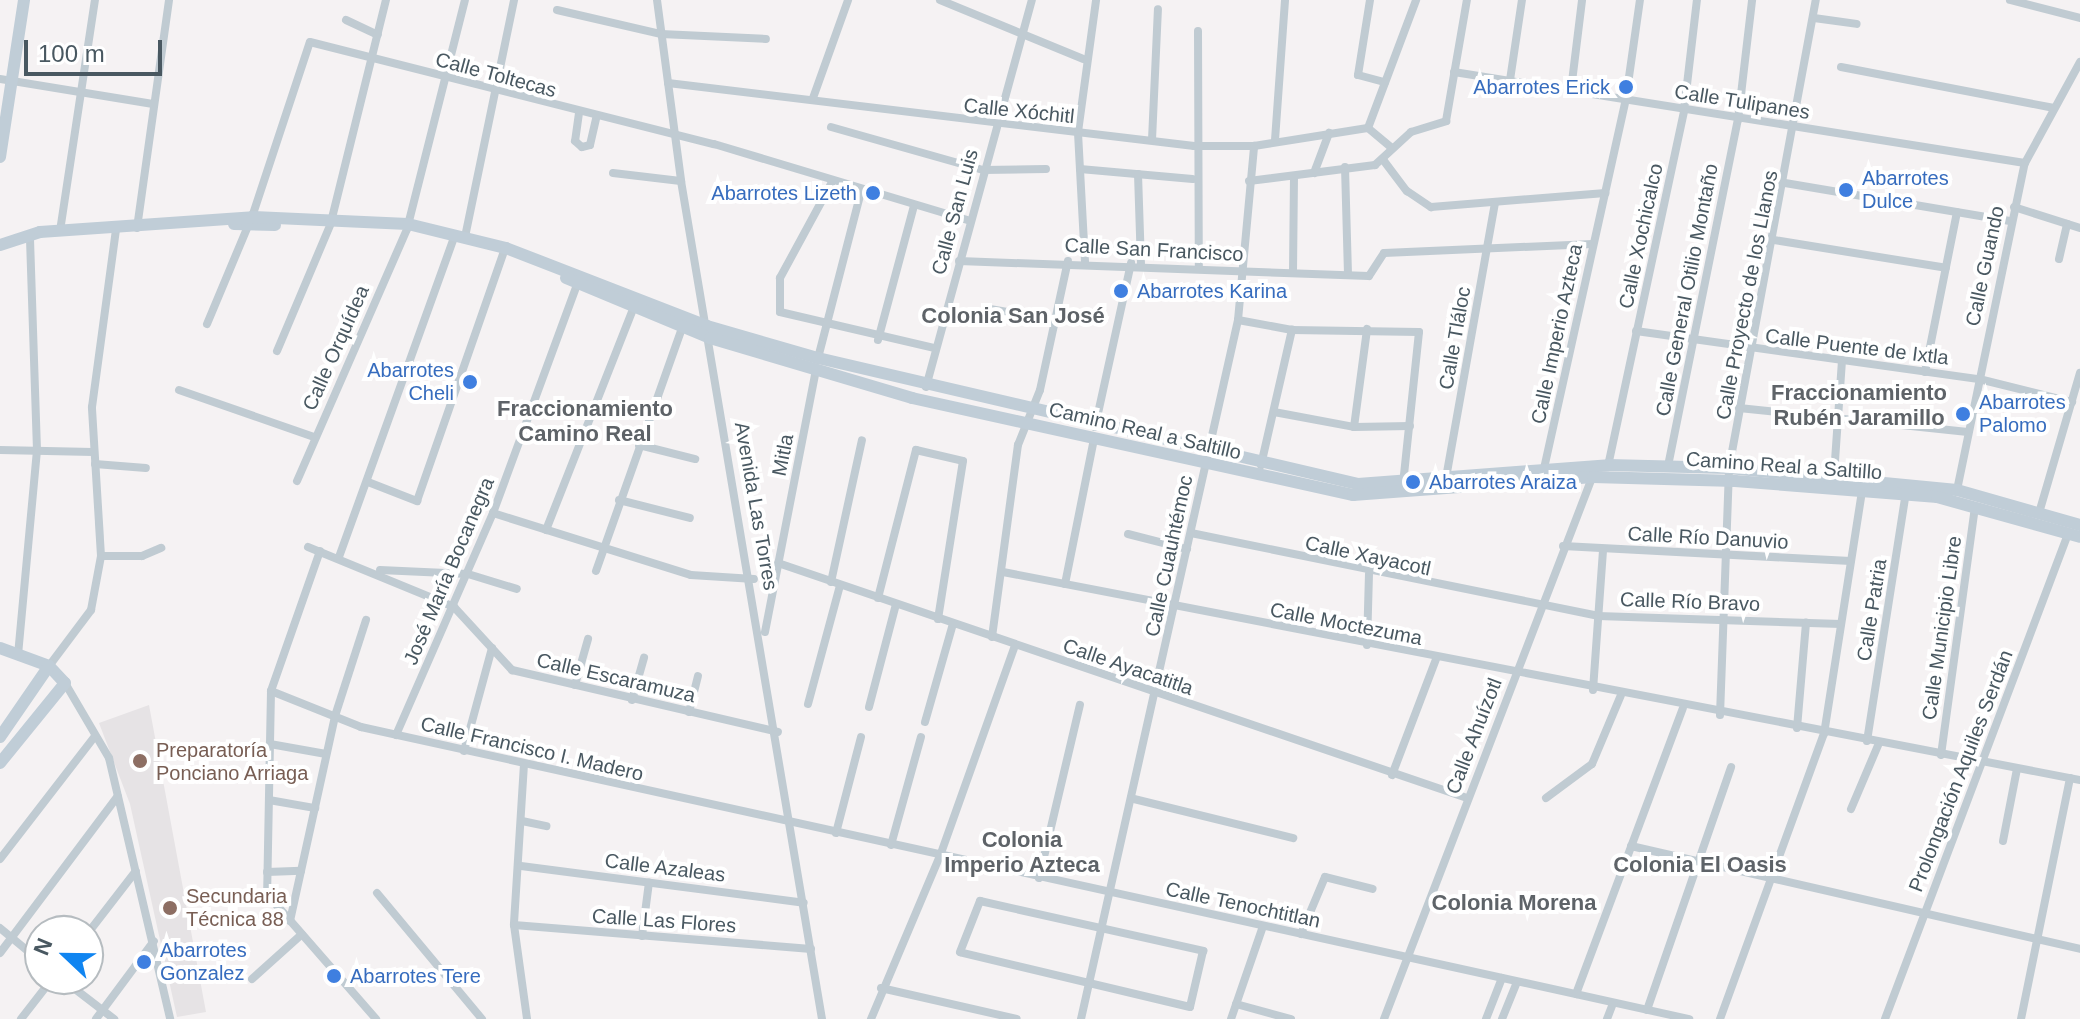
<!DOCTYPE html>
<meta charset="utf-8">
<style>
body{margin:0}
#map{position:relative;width:2080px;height:1019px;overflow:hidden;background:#f5f2f3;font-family:Helvetica,sans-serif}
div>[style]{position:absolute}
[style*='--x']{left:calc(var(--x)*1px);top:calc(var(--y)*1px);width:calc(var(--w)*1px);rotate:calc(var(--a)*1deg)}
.education>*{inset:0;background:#e6e3e5}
.street>*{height:8px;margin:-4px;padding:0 4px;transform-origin:4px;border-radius:4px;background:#c0cbd2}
.secondary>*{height:12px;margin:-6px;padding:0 6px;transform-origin:6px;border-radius:6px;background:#c0cdd7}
.dots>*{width:22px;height:22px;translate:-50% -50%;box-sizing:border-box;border:4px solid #fff;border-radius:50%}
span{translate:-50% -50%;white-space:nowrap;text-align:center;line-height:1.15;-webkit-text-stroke:8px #fff;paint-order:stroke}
.street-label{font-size:20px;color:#495861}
.shop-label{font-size:20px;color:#366cbe}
.right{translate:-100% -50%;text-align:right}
.left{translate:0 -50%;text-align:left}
.education-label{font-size:20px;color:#785e54}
.neighbourhood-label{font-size:22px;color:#5e6368;font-weight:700}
.north{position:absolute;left:24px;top:915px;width:80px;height:80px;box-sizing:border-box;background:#fff;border:2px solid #b6bcc0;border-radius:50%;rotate:292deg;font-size:22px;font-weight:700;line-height:32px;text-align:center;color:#495861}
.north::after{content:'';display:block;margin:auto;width:28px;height:36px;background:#1085f1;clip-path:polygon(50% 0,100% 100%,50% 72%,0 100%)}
.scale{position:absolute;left:24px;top:40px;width:138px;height:36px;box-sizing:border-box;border:4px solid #495861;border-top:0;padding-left:10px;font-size:24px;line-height:28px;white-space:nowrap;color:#495861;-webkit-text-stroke:6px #fff;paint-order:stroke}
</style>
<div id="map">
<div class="education">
<i style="clip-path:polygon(149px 705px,206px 1012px,177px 1017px,130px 804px,99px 723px)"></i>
</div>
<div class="street">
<i style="--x:657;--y:0;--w:183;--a:82.4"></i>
<i style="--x:681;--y:181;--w:850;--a:80.45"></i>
<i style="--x:940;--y:0;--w:155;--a:22.4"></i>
<i style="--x:1370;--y:0;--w:76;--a:99.1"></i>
<i style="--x:1358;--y:75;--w:28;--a:15"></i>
<i style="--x:2010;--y:0;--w:72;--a:14.4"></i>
<i style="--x:557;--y:10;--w:107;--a:13"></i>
<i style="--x:661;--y:34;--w:105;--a:2.7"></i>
<i style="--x:1814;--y:18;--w:43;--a:7.9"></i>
<i style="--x:346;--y:20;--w:35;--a:25"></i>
<i style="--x:1198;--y:31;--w:237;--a:89.8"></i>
<i style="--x:1841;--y:67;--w:217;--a:10.9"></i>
<i style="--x:1454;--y:72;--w:578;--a:9.06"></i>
<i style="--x:0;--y:79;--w:155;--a:9.3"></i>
<i style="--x:1510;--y:80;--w:81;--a:-81.5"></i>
<i style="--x:668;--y:83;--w:530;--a:6.83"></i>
<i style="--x:1194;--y:146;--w:60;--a:0"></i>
<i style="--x:1254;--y:146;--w:115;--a:-9"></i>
<i style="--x:1571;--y:90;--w:91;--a:-83"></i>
<i style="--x:813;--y:98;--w:104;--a:-70.3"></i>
<i style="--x:579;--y:113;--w:28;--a:98"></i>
<i style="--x:575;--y:141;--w:9;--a:41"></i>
<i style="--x:582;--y:147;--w:8;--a:-14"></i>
<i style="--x:590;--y:145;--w:28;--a:-77"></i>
<i style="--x:831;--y:127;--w:158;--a:15.8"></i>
<i style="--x:983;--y:170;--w:63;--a:-0.9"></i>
<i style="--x:1368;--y:128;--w:137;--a:-69.4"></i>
<i style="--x:1368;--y:128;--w:31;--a:40"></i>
<i style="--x:1152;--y:140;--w:131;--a:-87.4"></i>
<i style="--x:1275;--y:140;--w:140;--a:-85.9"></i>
<i style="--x:1384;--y:161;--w:38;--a:53"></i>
<i style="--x:1407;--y:191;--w:29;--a:34"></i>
<i style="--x:1431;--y:207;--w:175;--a:-4.6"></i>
<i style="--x:1345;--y:167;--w:107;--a:88.4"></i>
<i style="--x:1080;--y:169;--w:113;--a:5.1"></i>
<i style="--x:613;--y:173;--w:68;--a:6.7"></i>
<i style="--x:1314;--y:173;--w:43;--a:-69.4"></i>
<i style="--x:1138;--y:174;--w:90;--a:88.1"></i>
<i style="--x:1249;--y:181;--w:127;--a:-7.2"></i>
<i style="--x:1375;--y:165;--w:49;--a:-42.5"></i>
<i style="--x:1411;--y:132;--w:37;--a:-17"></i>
<i style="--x:1446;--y:121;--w:123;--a:-80.2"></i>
<i style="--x:1785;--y:183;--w:228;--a:9.6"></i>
<i style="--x:831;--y:184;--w:107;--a:118.5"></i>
<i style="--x:780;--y:278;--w:34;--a:90"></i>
<i style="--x:780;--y:312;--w:159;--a:13.1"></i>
<i style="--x:2014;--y:207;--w:69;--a:17.7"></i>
<i style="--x:252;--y:217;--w:184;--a:-71.7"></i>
<i style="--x:310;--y:42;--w:417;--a:14.2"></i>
<i style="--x:714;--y:144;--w:268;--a:16.7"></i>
<i style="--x:332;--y:218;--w:225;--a:-76.1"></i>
<i style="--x:137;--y:228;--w:230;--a:-82"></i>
<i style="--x:60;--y:231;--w:234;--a:-81.4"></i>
<i style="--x:465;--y:237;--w:242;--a:-78.3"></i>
<i style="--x:1774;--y:240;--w:174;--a:9.2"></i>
<i style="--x:2059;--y:259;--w:36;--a:-77"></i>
<i style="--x:959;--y:261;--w:410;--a:2.1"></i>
<i style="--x:1369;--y:276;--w:27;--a:-57"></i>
<i style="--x:1384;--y:253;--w:209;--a:-2.5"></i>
<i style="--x:1085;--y:262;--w:130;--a:-93.1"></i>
<i style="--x:1078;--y:132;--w:133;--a:-82.2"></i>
<i style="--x:1293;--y:272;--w:94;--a:-89.4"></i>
<i style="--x:990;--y:309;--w:67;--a:9.5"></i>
<i style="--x:1238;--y:320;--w:55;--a:10.5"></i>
<i style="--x:1292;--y:330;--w:127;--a:0.9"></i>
<i style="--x:1419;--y:332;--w:153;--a:96"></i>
<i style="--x:207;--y:324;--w:106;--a:-67.3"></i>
<i style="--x:1636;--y:331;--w:346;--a:8"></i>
<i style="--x:1979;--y:379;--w:96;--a:13.9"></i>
<i style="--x:878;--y:340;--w:139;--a:-75"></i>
<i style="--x:277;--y:351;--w:139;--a:-67.1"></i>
<i style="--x:818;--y:358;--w:171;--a:-75.5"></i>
<i style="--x:1925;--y:372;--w:163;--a:-78.7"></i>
<i style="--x:926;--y:387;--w:401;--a:-74.7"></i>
<i style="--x:179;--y:390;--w:143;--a:19.2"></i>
<i style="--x:1739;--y:408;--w:230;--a:6"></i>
<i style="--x:1274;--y:412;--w:81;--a:10.6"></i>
<i style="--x:1354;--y:427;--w:56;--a:-1"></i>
<i style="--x:1095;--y:427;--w:168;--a:-77.6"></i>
<i style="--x:1354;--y:427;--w:99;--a:-82.4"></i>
<i style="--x:639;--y:445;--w:58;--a:14"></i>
<i style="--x:0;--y:450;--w:93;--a:1.2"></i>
<i style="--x:95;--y:464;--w:51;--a:4.5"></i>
<i style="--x:1261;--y:465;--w:139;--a:-77.1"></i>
<i style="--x:1608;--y:466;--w:364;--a:-77.9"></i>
<i style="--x:1684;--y:110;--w:111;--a:-83.3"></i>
<i style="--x:1668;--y:466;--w:353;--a:-78.6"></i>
<i style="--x:1738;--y:120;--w:121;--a:-83.3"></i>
<i style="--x:1543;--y:473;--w:384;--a:-77.5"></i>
<i style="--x:1626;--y:98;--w:99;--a:-81.9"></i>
<i style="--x:1834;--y:475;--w:113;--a:-86"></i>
<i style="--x:1446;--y:478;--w:278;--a:-79.9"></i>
<i style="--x:297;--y:481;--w:275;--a:-66.4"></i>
<i style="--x:407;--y:229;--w:236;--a:-75.8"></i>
<i style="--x:368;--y:482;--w:53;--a:21.2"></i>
<i style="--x:417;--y:501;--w:262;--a:-70.8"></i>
<i style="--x:1957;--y:490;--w:334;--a:-78.3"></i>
<i style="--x:2025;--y:163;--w:115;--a:-61.4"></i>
<i style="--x:619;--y:500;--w:73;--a:14.2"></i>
<i style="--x:493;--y:513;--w:207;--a:17.4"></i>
<i style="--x:691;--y:575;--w:63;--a:3.6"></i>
<i style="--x:2039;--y:513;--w:146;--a:-73.7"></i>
<i style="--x:546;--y:530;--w:240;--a:-68.5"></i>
<i style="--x:1191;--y:533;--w:415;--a:11.5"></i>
<i style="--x:1598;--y:616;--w:243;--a:1.9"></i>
<i style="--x:1128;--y:534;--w:61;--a:14.3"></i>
<i style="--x:1563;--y:546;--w:288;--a:3"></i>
<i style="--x:308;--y:547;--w:158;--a:22.3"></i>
<i style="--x:454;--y:607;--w:86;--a:47.4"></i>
<i style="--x:512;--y:670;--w:273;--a:13.1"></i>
<i style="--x:320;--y:551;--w:148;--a:109.3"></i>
<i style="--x:271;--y:691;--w:203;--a:91.1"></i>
<i style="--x:267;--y:894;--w:166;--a:48.9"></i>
<i style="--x:101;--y:556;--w:41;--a:0"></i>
<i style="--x:142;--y:556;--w:21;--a:-23"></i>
<i style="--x:339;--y:557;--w:337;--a:-70.2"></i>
<i style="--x:778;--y:563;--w:728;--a:18.83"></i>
<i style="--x:380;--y:570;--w:88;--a:2.6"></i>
<i style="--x:468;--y:574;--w:51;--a:17"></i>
<i style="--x:596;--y:571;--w:264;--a:-70.5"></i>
<i style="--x:1003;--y:572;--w:1097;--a:10.93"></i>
<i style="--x:831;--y:582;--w:145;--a:-77.7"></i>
<i style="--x:1065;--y:584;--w:148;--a:-78.7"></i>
<i style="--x:878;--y:598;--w:153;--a:-75.6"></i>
<i style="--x:916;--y:450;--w:48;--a:13.2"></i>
<i style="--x:963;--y:461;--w:160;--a:99"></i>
<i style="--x:765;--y:632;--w:267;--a:-79"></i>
<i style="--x:992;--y:637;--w:194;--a:-82.3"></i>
<i style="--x:1018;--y:445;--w:59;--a:-68.2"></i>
<i style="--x:1040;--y:390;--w:132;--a:-77.8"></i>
<i style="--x:1367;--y:645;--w:71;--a:-88.4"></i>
<i style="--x:18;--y:655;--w:206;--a:-84.7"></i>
<i style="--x:37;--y:450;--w:215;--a:-91.9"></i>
<i style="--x:49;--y:666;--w:70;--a:-53.1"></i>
<i style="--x:91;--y:610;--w:55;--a:-79.5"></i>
<i style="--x:101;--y:556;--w:149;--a:-93.5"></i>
<i style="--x:92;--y:407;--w:179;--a:-82.3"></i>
<i style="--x:65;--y:683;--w:87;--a:59.6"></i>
<i style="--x:109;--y:758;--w:268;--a:76.8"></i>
<i style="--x:575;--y:685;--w:48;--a:-74.2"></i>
<i style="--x:1593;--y:690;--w:141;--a:-85.9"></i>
<i style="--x:271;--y:691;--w:97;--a:21.8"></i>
<i style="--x:361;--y:727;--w:1360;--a:12.4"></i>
<i style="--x:632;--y:700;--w:44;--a:-74.1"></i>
<i style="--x:808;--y:704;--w:123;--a:-74.9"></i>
<i style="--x:869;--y:707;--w:106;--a:-75.3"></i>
<i style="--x:689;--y:712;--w:37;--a:-76"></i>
<i style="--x:1720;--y:715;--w:247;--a:-87.9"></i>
<i style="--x:1729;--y:468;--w:476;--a:-79.5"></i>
<i style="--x:925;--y:722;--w:102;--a:-74.1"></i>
<i style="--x:1797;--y:728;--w:106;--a:-85.1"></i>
<i style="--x:396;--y:735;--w:242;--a:-66.4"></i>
<i style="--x:493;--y:513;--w:246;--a:-69.8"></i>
<i style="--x:1867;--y:741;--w:251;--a:-81.1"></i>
<i style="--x:270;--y:744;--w:57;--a:10.1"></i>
<i style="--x:464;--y:751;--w:107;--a:-74.8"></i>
<i style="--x:1941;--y:755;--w:251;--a:-82.2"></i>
<i style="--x:524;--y:764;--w:161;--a:93.6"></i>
<i style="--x:514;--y:925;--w:95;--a:82.1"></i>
<i style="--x:1392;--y:775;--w:124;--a:-69.2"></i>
<i style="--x:1546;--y:798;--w:57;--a:-36.5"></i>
<i style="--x:1592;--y:764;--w:75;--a:-67.2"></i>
<i style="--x:1134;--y:799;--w:164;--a:13.8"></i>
<i style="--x:269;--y:800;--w:47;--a:9.9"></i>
<i style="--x:1851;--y:809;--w:72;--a:-67"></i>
<i style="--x:522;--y:821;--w:25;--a:12"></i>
<i style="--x:836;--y:833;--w:99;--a:-75.4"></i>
<i style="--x:2003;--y:841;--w:73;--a:-79"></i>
<i style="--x:891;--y:845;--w:112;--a:-74.5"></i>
<i style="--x:1631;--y:846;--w:461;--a:12.9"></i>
<i style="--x:0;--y:859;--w:155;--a:-52.3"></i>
<i style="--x:521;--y:866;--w:285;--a:7.4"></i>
<i style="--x:267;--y:872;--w:34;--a:-2"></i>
<i style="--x:1039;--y:878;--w:178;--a:-76.7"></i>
<i style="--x:377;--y:893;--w:164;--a:50.2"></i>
<i style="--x:980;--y:901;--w:229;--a:12.6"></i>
<i style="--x:1203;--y:951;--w:57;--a:103.1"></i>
<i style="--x:1190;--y:1007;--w:236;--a:-166.6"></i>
<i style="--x:960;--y:952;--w:55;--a:-68.6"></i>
<i style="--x:290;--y:921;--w:210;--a:-77.6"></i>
<i style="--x:335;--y:716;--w:101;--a:-72.1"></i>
<i style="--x:514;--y:925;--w:298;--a:4.6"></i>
<i style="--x:0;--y:928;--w:52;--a:39.5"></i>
<i style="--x:88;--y:933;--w:78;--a:-52.3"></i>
<i style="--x:1301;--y:934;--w:62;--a:-67.2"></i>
<i style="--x:1325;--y:877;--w:49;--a:14"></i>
<i style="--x:642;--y:936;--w:54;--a:-82.6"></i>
<i style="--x:0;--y:953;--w:196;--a:-53.1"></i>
<i style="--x:62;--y:979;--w:66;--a:37.6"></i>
<i style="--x:252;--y:979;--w:67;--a:-42"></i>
<i style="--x:881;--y:988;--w:139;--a:12.8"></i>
<i style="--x:1576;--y:994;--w:305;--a:-69.5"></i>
<i style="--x:1236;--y:1004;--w:57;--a:15.3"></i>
<i style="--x:1647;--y:1010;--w:257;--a:-70.9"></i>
<i style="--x:21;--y:1019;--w:51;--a:-52.2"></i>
<i style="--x:96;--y:1019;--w:97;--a:-53.4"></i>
<i style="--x:871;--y:1019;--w:177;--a:-67.1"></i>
<i style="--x:940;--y:856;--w:224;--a:-70.4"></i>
<i style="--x:1081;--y:1019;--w:716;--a:-77.34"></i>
<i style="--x:1238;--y:320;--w:175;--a:-84.7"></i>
<i style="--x:1231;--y:1019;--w:98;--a:-71"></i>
<i style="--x:1384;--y:1019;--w:583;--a:-68.98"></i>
<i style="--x:1486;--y:1019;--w:44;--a:-68.7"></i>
<i style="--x:1502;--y:1019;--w:40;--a:-68"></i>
<i style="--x:1607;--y:1019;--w:17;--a:-69"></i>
<i style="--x:1720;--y:1019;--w:303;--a:-70"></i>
<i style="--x:1824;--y:734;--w:247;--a:-81.1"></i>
<i style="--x:1885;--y:1019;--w:518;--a:-69.33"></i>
<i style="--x:2021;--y:1019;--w:246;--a:-78.5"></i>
</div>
<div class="secondary">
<i style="--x:0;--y:157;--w:159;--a:-81.3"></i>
<i style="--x:234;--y:224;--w:41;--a:1.4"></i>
<i style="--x:0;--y:245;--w:42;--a:-18"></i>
<i style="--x:40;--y:232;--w:213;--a:-4"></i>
<i style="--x:252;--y:217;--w:156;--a:2.6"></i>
<i style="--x:408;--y:224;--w:101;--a:13.8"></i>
<i style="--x:506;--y:248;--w:216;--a:21.2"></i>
<i style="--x:707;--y:326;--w:116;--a:16.1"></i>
<i style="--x:818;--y:358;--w:555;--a:13.13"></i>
<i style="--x:1358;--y:484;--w:251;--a:-4.3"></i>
<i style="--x:1608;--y:465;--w:121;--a:1.4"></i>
<i style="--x:1729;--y:468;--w:229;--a:5.5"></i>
<i style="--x:1957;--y:490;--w:128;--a:15.9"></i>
<i style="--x:566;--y:278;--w:156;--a:22.6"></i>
<i style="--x:710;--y:338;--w:211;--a:16.5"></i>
<i style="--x:912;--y:398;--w:452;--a:12.4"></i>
<i style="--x:1353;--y:495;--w:241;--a:-4.3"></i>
<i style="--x:1593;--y:477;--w:142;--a:1.6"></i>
<i style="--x:1735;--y:481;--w:203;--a:4.5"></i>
<i style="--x:1937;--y:497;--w:148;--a:15.6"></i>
<i style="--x:0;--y:648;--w:52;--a:20.2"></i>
<i style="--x:49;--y:666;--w:23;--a:47"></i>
<i style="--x:65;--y:683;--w:103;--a:129.1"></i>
<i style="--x:0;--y:737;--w:86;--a:-55.4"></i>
</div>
<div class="dots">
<i style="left:1626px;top:87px;background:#3f7fe0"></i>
<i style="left:1846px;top:190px;background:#3f7fe0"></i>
<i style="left:873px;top:193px;background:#3f7fe0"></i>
<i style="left:1121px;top:291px;background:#3f7fe0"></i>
<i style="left:470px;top:382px;background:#3f7fe0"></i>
<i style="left:1963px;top:414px;background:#3f7fe0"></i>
<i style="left:1413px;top:482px;background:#3f7fe0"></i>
<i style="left:140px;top:761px;background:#8d6e63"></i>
<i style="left:170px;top:908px;background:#8d6e63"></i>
<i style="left:144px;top:962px;background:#3f7fe0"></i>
<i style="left:334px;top:976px;background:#3f7fe0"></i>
</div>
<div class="street-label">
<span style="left:496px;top:75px;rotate:15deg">Calle Toltecas</span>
<span style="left:1742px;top:102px;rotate:9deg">Calle Tulipanes</span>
<span style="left:1019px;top:111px;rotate:6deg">Calle Xóchitl</span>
<span style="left:955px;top:212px;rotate:-75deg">Calle San Luis</span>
<span style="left:1641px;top:236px;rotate:-78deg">Calle Xochicalco</span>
<span style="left:1154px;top:250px;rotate:3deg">Calle San Francisco</span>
<span style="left:1985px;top:266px;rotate:-78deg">Calle Guando</span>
<span style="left:1687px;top:290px;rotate:-79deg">Calle General Otilio Montaño</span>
<span style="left:1747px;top:295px;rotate:-79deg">Calle Proyecto de los Llanos</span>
<span style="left:1557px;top:334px;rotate:-78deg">Calle Imperio Azteca</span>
<span style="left:1455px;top:338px;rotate:-80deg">Calle Tláloc</span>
<span style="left:1857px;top:347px;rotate:7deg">Calle Puente de Ixtla</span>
<span style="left:336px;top:348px;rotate:-66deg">Calle Orquídea</span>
<span style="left:1145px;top:431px;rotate:13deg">Camino Real a Saltillo</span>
<span style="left:783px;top:455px;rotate:-79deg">Mitla</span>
<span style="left:1784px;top:466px;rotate:4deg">Camino Real a Saltillo</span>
<span style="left:756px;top:506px;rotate:80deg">Avenida Las Torres</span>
<span style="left:1708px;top:538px;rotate:3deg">Calle Río Danuvio</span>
<span style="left:1169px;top:556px;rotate:-78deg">Calle Cuauhtémoc</span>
<span style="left:1368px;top:556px;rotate:12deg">Calle Xayacotl</span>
<span style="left:449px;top:571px;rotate:-67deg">José María Bocanegra</span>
<span style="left:1690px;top:602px;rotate:2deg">Calle Río Bravo</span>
<span style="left:1872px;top:610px;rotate:-81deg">Calle Patria</span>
<span style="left:1346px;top:624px;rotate:11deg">Calle Moctezuma</span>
<span style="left:1942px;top:628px;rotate:-82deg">Calle Municipio Libre</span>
<span style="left:1128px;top:667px;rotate:19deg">Calle Ayacatitla</span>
<span style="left:616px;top:678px;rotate:13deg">Calle Escaramuza</span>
<span style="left:1474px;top:736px;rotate:-69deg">Calle Ahuízotl</span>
<span style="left:532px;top:749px;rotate:13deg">Calle Francisco I. Madero</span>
<span style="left:1961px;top:771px;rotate:-69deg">Prolongación Aquiles Serdán</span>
<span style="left:665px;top:868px;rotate:7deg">Calle Azaleas</span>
<span style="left:1243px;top:905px;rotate:12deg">Calle Tenochtitlan</span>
<span style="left:664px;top:921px;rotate:4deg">Calle Las Flores</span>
</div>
<div class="shop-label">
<span class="right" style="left:1610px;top:87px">Abarrotes Erick</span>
<span class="left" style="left:1862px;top:190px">Abarrotes<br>Dulce</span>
<span class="right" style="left:857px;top:193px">Abarrotes Lizeth</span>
<span class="left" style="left:1137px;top:291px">Abarrotes Karina</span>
<span class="right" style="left:454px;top:382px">Abarrotes<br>Cheli</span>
<span class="left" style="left:1979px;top:414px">Abarrotes<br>Palomo</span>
<span class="left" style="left:1429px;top:482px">Abarrotes Araiza</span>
<span class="left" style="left:160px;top:962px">Abarrotes<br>Gonzalez</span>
<span class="left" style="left:350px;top:976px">Abarrotes Tere</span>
</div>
<div class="education-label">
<span class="left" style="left:156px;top:762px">Preparatoría<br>Ponciano Arriaga</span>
<span class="left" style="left:186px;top:908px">Secundaria<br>Técnica 88</span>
</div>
<div class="neighbourhood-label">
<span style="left:1013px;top:316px">Colonia San José</span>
<span style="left:1859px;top:405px">Fraccionamiento<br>Rubén Jaramillo</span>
<span style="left:585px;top:421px">Fraccionamiento<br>Camino Real</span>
<span style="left:1022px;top:852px">Colonia<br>Imperio Azteca</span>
<span style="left:1700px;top:865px">Colonia El Oasis</span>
<span style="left:1514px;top:903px">Colonia Morena</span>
</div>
<div class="north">N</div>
<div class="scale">100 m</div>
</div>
